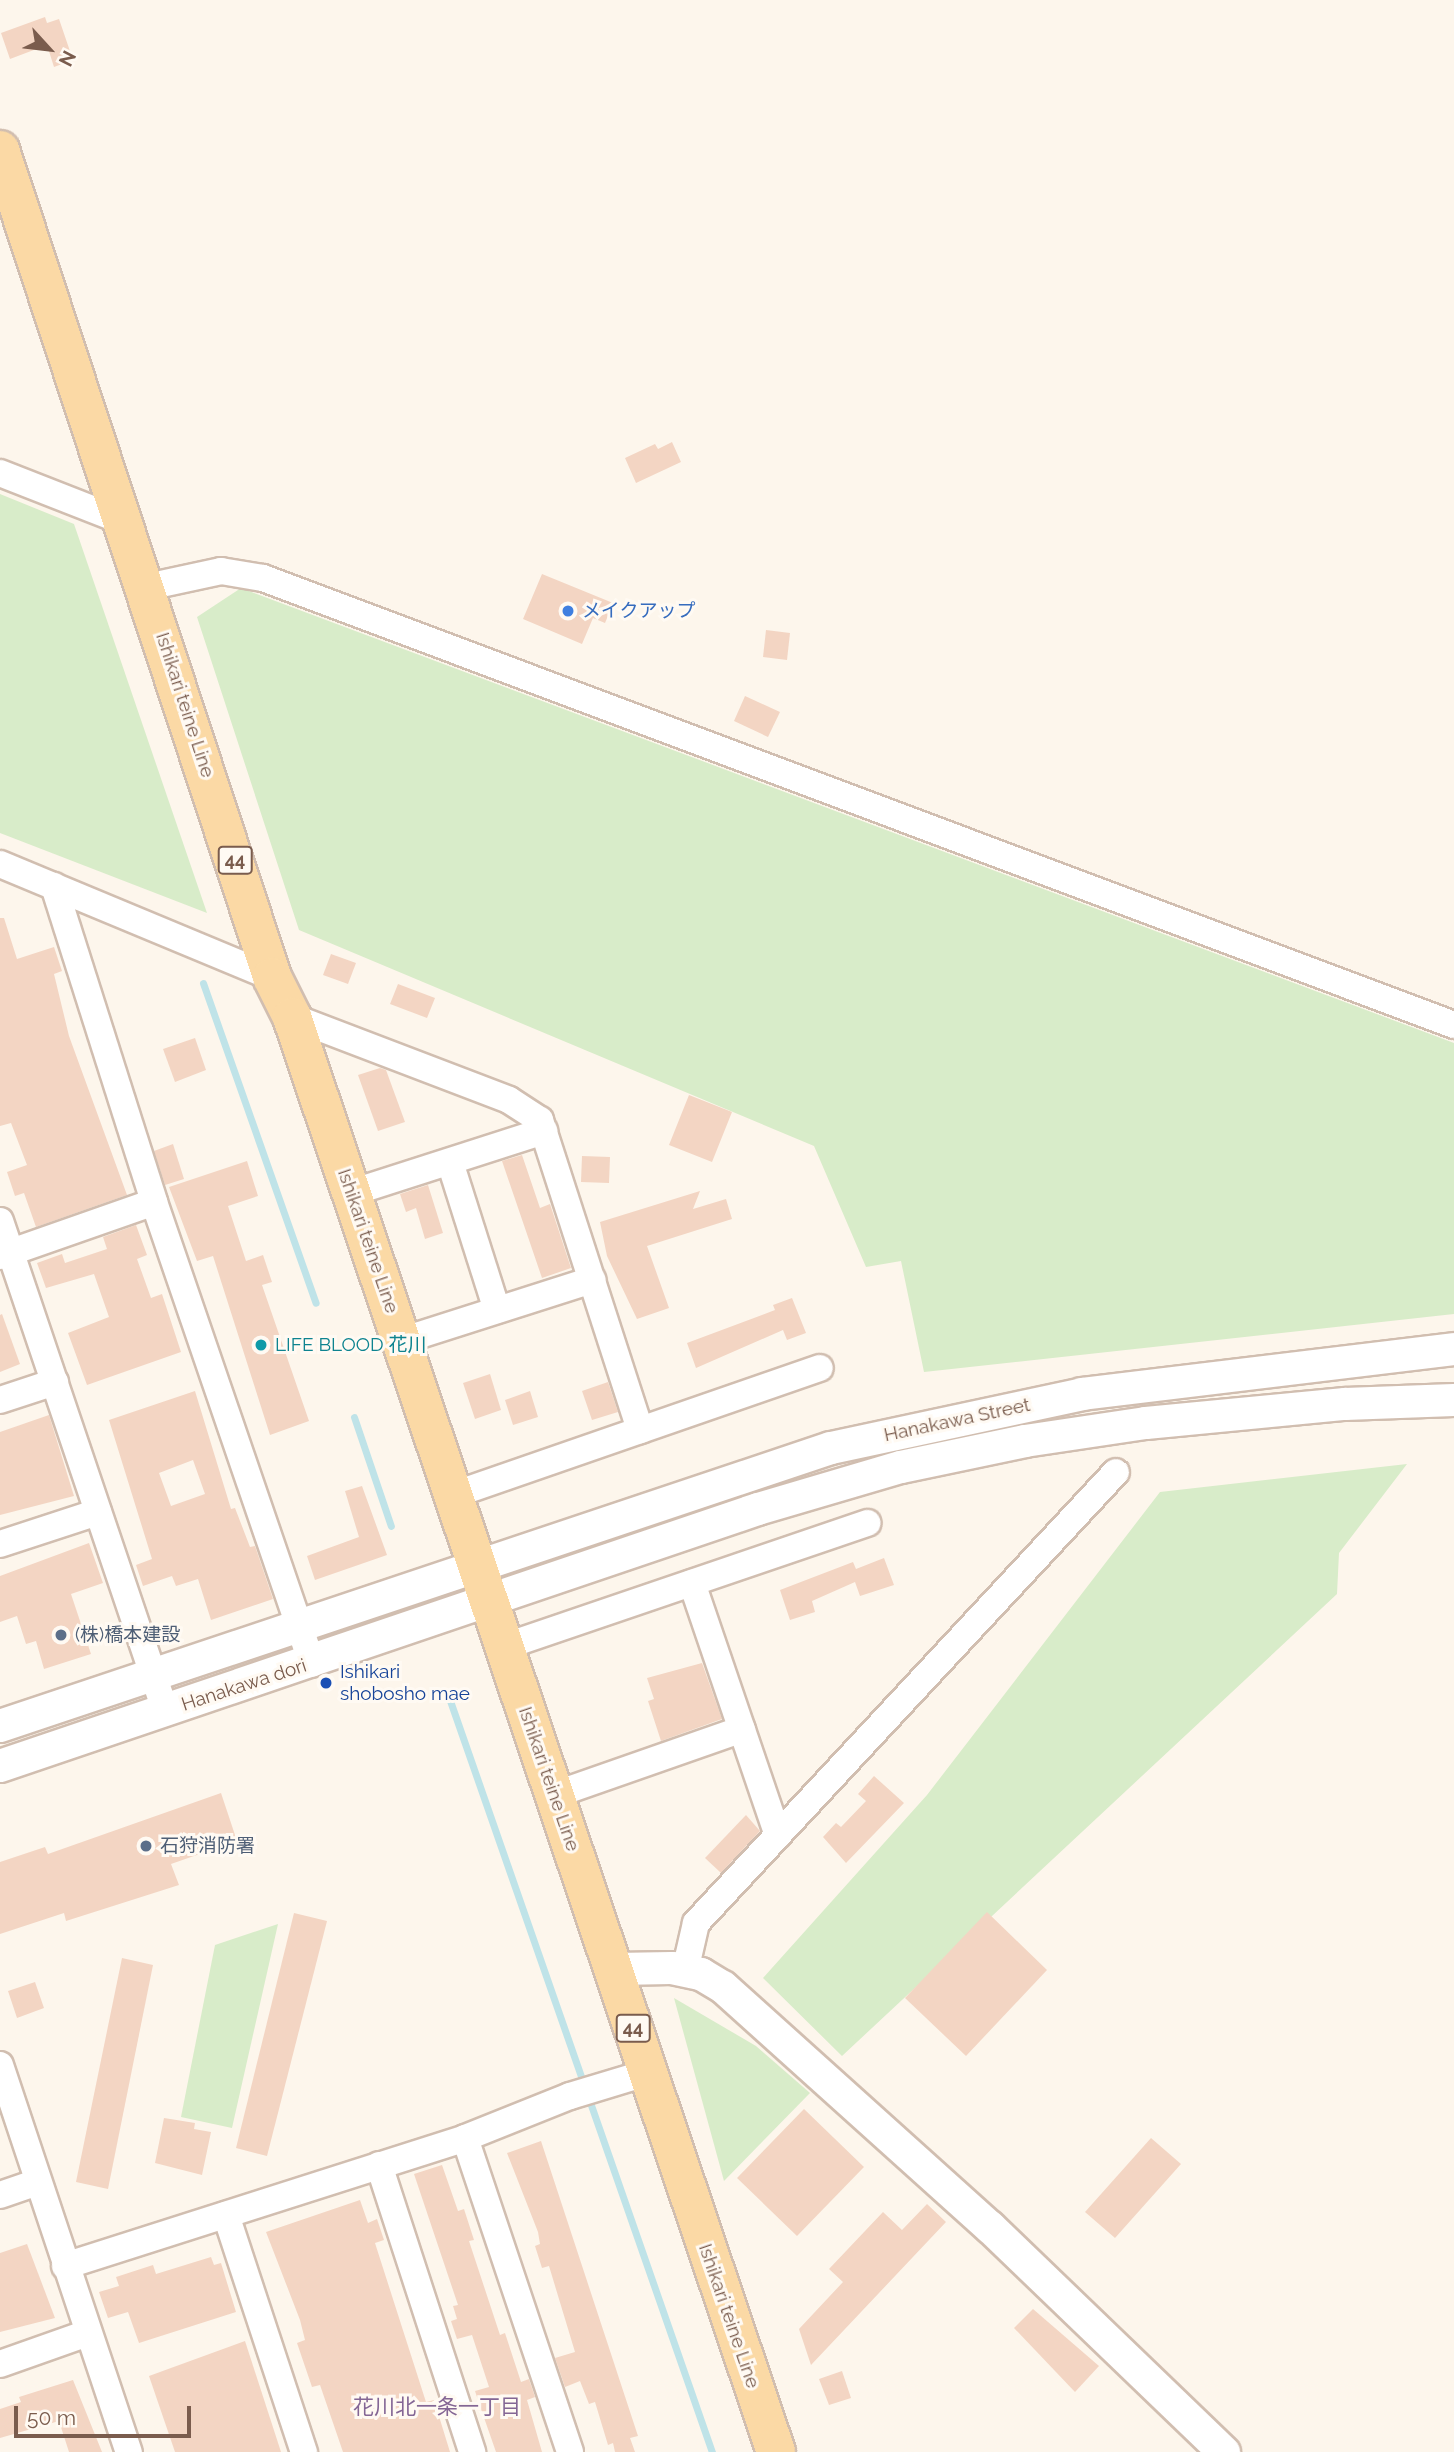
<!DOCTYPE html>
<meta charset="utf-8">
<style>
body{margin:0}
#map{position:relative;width:1454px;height:2452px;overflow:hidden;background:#fdf6ec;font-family:Raleway,"Noto Sans JP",sans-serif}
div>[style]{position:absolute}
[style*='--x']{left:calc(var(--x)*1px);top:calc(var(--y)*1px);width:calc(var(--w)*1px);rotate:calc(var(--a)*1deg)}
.green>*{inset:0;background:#d8ecc9}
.stream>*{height:7px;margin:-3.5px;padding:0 3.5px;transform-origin:3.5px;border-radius:3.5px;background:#bfe3e8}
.building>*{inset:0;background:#f3d5c3}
.roads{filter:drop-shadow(2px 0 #d1beb0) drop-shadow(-2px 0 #d1beb0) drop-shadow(0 2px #d1beb0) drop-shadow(0 -2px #d1beb0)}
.minor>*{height:26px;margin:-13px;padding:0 13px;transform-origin:13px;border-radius:13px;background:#fff}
.tertiary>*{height:32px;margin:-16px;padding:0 16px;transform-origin:16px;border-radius:16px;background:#fff}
.primary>*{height:38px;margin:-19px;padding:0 19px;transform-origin:19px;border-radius:19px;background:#fbd9a5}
.dots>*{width:19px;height:19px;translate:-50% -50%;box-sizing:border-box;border:4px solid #fffaf3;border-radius:50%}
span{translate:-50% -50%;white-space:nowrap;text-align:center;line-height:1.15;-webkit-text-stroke:6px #fffaf3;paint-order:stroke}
.shield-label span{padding:2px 5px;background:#fffaf3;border:2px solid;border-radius:5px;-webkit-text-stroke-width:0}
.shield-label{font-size:18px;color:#7a5c4d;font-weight:700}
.shop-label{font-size:19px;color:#366cbe}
.left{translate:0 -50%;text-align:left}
.street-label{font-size:19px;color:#7a5c4d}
.culture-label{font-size:19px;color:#0d838f}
.service-label{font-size:19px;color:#4e5e75}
.transit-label{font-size:19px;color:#164399}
.neighbourhood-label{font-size:21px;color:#846695}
.north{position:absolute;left:14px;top:14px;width:70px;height:70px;-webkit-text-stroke:5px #fffaf3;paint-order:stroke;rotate:117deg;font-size:19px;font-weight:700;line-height:28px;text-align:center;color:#7a5c4d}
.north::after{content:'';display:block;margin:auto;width:24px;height:32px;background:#7a5c4d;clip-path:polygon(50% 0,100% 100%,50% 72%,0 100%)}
.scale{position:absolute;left:14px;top:2406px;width:177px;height:32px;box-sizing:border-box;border:4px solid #7a5c4d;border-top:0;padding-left:9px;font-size:21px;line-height:24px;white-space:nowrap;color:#7a5c4d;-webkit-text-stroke:5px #fffaf3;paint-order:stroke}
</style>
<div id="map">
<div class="green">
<i style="clip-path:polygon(0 494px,74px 524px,207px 913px,0 833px)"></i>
<i style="clip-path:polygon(241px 588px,1454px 1043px,1454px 1314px,924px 1372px,901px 1261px,866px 1267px,814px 1146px,299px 930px,197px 617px)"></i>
<i style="clip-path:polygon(1407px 1464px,1339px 1553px,1337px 1594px,842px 2056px,763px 1978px,927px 1795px,1160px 1492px)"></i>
<i style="clip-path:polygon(278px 1924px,232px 2128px,181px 2117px,215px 1945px)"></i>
<i style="clip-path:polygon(674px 1998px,756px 2046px,810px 2093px,724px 2181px)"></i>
</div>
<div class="stream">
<i style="--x:203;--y:983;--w:339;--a:70.6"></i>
<i style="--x:354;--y:1417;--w:115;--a:71.3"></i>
<i style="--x:447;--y:1692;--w:805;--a:70.78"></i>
</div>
<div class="building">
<i style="clip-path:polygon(45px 17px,47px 23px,59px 19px,73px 60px,54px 67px,47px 45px,10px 59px,1px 33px)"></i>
<i style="clip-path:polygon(672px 442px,681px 462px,636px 483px,625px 458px,655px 444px,658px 449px)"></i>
<i style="clip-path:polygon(542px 574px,613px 603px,605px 623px,593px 618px,582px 644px,523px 619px)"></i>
<i style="clip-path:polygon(766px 630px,790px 633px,787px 660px,763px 657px)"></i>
<i style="clip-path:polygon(745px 696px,780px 712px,768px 737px,734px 721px)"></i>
<i style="clip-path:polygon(0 918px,4px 918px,17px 959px,54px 947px,62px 971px,54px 974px,69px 1036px,127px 1195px,36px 1227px,24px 1193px,15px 1196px,7px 1172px,27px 1165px,11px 1123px,0 1126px)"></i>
<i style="clip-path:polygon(331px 954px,356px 963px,348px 984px,323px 975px)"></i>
<i style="clip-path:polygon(398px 984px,435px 998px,427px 1018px,390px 1004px)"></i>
<i style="clip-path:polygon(195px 1038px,206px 1070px,175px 1082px,163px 1049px)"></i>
<i style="clip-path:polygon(380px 1068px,386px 1070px,405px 1122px,378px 1131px,358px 1075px)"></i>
<i style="clip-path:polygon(689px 1095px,732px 1112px,712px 1162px,669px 1145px)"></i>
<i style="clip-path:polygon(173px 1144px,184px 1179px,165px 1185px,154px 1151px)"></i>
<i style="clip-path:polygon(522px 1155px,540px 1208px,550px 1204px,571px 1268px,542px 1278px,502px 1161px)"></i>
<i style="clip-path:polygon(582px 1156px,610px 1157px,609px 1183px,581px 1182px)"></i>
<i style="clip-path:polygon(247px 1161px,258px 1196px,228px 1206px,246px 1261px,263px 1255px,272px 1282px,262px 1285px,309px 1421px,270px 1435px,213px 1256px,197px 1261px,169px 1187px)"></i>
<i style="clip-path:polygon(428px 1185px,443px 1233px,425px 1239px,416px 1208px,406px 1212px,400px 1194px)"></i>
<i style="clip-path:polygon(700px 1191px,693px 1209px,726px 1199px,732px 1219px,647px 1246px,669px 1308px,637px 1319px,607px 1256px,600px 1222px)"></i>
<i style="clip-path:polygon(136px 1225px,147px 1255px,137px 1259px,151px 1298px,162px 1294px,181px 1352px,87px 1385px,68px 1333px,109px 1317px,94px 1274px,46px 1288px,37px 1263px,62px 1254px,65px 1263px,107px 1249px,103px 1237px)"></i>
<i style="clip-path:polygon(792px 1298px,806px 1333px,787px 1340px,783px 1330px,696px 1368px,687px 1343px,775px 1310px,773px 1305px)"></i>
<i style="clip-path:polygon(2px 1314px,20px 1364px,0 1372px,0 1315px)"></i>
<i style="clip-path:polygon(490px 1374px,501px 1410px,475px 1419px,463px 1383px)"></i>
<i style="clip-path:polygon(608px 1382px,618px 1412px,592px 1420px,582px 1391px)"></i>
<i style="clip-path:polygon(evenodd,195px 1391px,231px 1509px,235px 1508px,250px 1547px,255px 1546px,273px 1599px,211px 1620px,198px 1579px,176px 1586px,172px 1576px,143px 1586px,136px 1565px,152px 1559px,109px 1420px,195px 1391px,193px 1460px,205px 1494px,171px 1506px,159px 1473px,193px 1460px)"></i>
<i style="clip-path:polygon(530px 1391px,538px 1417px,513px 1425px,505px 1400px)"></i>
<i style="clip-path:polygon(49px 1415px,74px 1496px,0 1515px,0 1432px)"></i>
<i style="clip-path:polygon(362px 1486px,387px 1555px,315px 1580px,307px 1556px,359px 1537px,345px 1491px)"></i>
<i style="clip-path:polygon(89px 1543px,103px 1583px,71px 1594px,91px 1654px,44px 1669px,36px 1641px,26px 1644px,17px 1616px,0 1622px,0 1576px)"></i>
<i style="clip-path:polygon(884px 1558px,894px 1585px,860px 1596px,855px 1582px,812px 1601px,815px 1612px,790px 1620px,780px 1590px,853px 1562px,856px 1569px)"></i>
<i style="clip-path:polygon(702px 1663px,722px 1719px,661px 1741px,648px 1701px,654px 1699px,647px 1678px)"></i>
<i style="clip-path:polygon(874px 1776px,904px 1803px,846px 1863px,823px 1837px,836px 1823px,841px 1827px,866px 1801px,858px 1794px)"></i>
<i style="clip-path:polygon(221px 1793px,237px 1841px,171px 1864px,179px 1885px,66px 1921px,64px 1913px,0 1934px,0 1862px,45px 1847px,48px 1854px)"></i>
<i style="clip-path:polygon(746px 1815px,760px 1831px,721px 1873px,705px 1858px)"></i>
<i style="clip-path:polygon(987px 1912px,1047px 1970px,966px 2056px,905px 1998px)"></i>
<i style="clip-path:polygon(294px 1913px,327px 1921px,267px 2156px,236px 2148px)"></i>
<i style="clip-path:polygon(122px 1958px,153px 1965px,108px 2189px,76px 2182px)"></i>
<i style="clip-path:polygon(35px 1982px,44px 2008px,17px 2018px,8px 1991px)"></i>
<i style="clip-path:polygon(804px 2109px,864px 2167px,797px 2236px,737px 2178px)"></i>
<i style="clip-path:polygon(164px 2118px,195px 2123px,194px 2129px,211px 2132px,202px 2175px,155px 2163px)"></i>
<i style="clip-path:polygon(1151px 2138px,1181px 2164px,1115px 2238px,1085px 2212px)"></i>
<i style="clip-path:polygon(541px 2141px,638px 2436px,630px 2438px,635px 2452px,615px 2452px,613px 2443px,608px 2445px,595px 2402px,589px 2404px,580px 2381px,565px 2387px,555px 2358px,575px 2352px,549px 2266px,542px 2268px,535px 2246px,540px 2244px,538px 2232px,507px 2153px)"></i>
<i style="clip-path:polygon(442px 2165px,458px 2211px,464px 2209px,474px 2240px,469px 2241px,500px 2335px,505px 2333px,521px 2382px,529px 2379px,535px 2397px,527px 2400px,542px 2452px,496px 2452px,481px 2409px,475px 2391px,489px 2387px,472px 2335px,457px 2339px,451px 2321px,457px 2319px,453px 2306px,458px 2305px,414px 2174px)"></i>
<i style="clip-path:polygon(360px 2200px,368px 2223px,377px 2219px,384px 2240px,375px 2243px,426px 2402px,434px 2400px,450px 2452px,343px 2452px,320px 2385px,312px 2387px,297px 2343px,305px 2340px,300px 2320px,266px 2232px)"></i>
<i style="clip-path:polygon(927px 2204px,946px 2222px,811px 2365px,799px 2329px,843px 2282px,829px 2269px,883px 2212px,902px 2230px)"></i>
<i style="clip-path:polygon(27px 2244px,55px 2318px,0 2332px,0 2253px)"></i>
<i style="clip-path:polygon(211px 2257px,214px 2265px,221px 2263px,236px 2312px,139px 2343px,128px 2312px,108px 2318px,99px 2292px,119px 2286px,116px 2277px,153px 2265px,156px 2274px)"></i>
<i style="clip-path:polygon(1033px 2309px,1099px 2366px,1075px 2392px,1014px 2328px)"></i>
<i style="clip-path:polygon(245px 2341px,281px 2452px,175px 2452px,149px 2376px)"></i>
<i style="clip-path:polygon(842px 2371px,851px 2398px,829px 2405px,819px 2379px)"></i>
<i style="clip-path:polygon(73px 2380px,102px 2452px,69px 2452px,59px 2421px,0 2438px,0 2409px,21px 2402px,19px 2397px)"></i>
</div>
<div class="roads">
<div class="minor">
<i style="--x:0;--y:473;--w:134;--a:21.4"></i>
<i style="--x:147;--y:587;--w:76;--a:-12.2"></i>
<i style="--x:221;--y:571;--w:43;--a:9.5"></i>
<i style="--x:263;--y:578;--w:1272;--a:20.57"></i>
<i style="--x:0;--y:864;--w:295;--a:22.6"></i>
<i style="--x:54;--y:886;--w:331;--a:72.4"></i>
<i style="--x:154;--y:1202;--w:488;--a:71.1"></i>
<i style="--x:292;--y:1017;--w:232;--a:20.9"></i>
<i style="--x:509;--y:1100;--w:37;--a:33"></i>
<i style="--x:540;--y:1120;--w:326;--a:72.1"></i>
<i style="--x:450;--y:1162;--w:155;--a:72.4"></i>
<i style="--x:351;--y:1193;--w:203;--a:-17.8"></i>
<i style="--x:0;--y:1221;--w:516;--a:71.35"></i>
<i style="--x:0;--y:1256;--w:163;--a:-19.3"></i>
<i style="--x:401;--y:1341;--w:201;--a:-17.7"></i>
<i style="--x:0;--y:1400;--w:58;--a:-18.1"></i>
<i style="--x:453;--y:1495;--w:388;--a:-19.1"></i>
<i style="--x:0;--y:1544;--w:103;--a:-18.1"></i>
<i style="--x:692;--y:1583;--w:266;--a:71.2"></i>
<i style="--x:503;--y:1647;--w:385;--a:-18.8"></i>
<i style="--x:554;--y:1795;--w:199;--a:-19.3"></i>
<i style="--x:685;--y:1971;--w:49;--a:-77.1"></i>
<i style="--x:696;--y:1923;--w:616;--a:-47.04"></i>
<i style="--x:0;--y:2065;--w:408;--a:71.6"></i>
<i style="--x:465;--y:2138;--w:331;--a:71.5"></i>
<i style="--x:379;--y:2165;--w:302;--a:72"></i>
<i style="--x:0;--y:2195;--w:40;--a:-18.9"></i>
<i style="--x:226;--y:2215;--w:250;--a:71.8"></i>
<i style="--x:65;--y:2266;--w:420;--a:-17.7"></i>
<i style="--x:465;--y:2138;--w:113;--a:-21.8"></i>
<i style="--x:570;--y:2096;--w:79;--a:-16.8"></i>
<i style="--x:0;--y:2364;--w:93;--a:-19.4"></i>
</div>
<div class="tertiary">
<i style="--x:0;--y:1726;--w:876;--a:-18.5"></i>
<i style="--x:831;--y:1448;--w:257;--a:-12.1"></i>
<i style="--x:1082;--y:1394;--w:375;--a:-6.9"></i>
<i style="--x:0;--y:1766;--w:800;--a:-18.73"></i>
<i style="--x:758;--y:1509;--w:149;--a:-16.4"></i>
<i style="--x:901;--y:1467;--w:127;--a:-11.8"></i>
<i style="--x:1025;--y:1441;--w:122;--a:-8.5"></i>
<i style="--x:1146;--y:1423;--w:200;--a:-5.5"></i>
<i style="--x:1345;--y:1404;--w:109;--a:-2.1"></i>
<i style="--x:615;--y:1969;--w:57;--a:-1"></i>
<i style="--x:672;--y:1968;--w:30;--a:12"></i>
<i style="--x:701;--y:1974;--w:26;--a:31"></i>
<i style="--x:723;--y:1987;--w:359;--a:42"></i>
<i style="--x:990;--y:2227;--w:325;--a:43.9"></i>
</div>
<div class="primary">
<i style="--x:0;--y:150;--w:871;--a:71.79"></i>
<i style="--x:272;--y:977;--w:45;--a:63.4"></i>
<i style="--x:292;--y:1017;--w:1514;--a:71.36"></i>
</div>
</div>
<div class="dots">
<i style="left:568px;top:611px;background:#3f7fe0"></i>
<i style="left:261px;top:1345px;background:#0f9aa8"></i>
<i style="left:61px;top:1635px;background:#5c6f8a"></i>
<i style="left:326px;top:1683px;background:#1a4fb4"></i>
<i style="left:146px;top:1846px;background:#5c6f8a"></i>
</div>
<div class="shield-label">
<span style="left:235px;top:860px">44</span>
<span style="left:633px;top:2028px">44</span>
</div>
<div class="shop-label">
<span class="left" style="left:582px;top:611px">メイクアップ</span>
</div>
<div class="street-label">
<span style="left:185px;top:705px;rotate:72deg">Ishikari teine Line</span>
<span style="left:368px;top:1241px;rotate:71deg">Ishikari teine Line</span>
<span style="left:957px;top:1420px;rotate:-12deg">Hanakawa Street</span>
<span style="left:244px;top:1685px;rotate:-18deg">Hanakawa dori</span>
<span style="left:549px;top:1779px;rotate:71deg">Ishikari teine Line</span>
<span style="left:729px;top:2316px;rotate:71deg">Ishikari teine Line</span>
</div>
<div class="culture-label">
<span class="left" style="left:275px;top:1345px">LIFE BLOOD 花川</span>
</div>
<div class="service-label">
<span class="left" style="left:75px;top:1635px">(株)橋本建設</span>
<span class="left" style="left:160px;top:1846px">石狩消防署</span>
</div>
<div class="transit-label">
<span class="left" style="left:340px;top:1683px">Ishikari<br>shobosho mae</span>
</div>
<div class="neighbourhood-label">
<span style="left:437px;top:2407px">花川北一条一丁目</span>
</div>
<div class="north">N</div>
<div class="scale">50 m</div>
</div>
